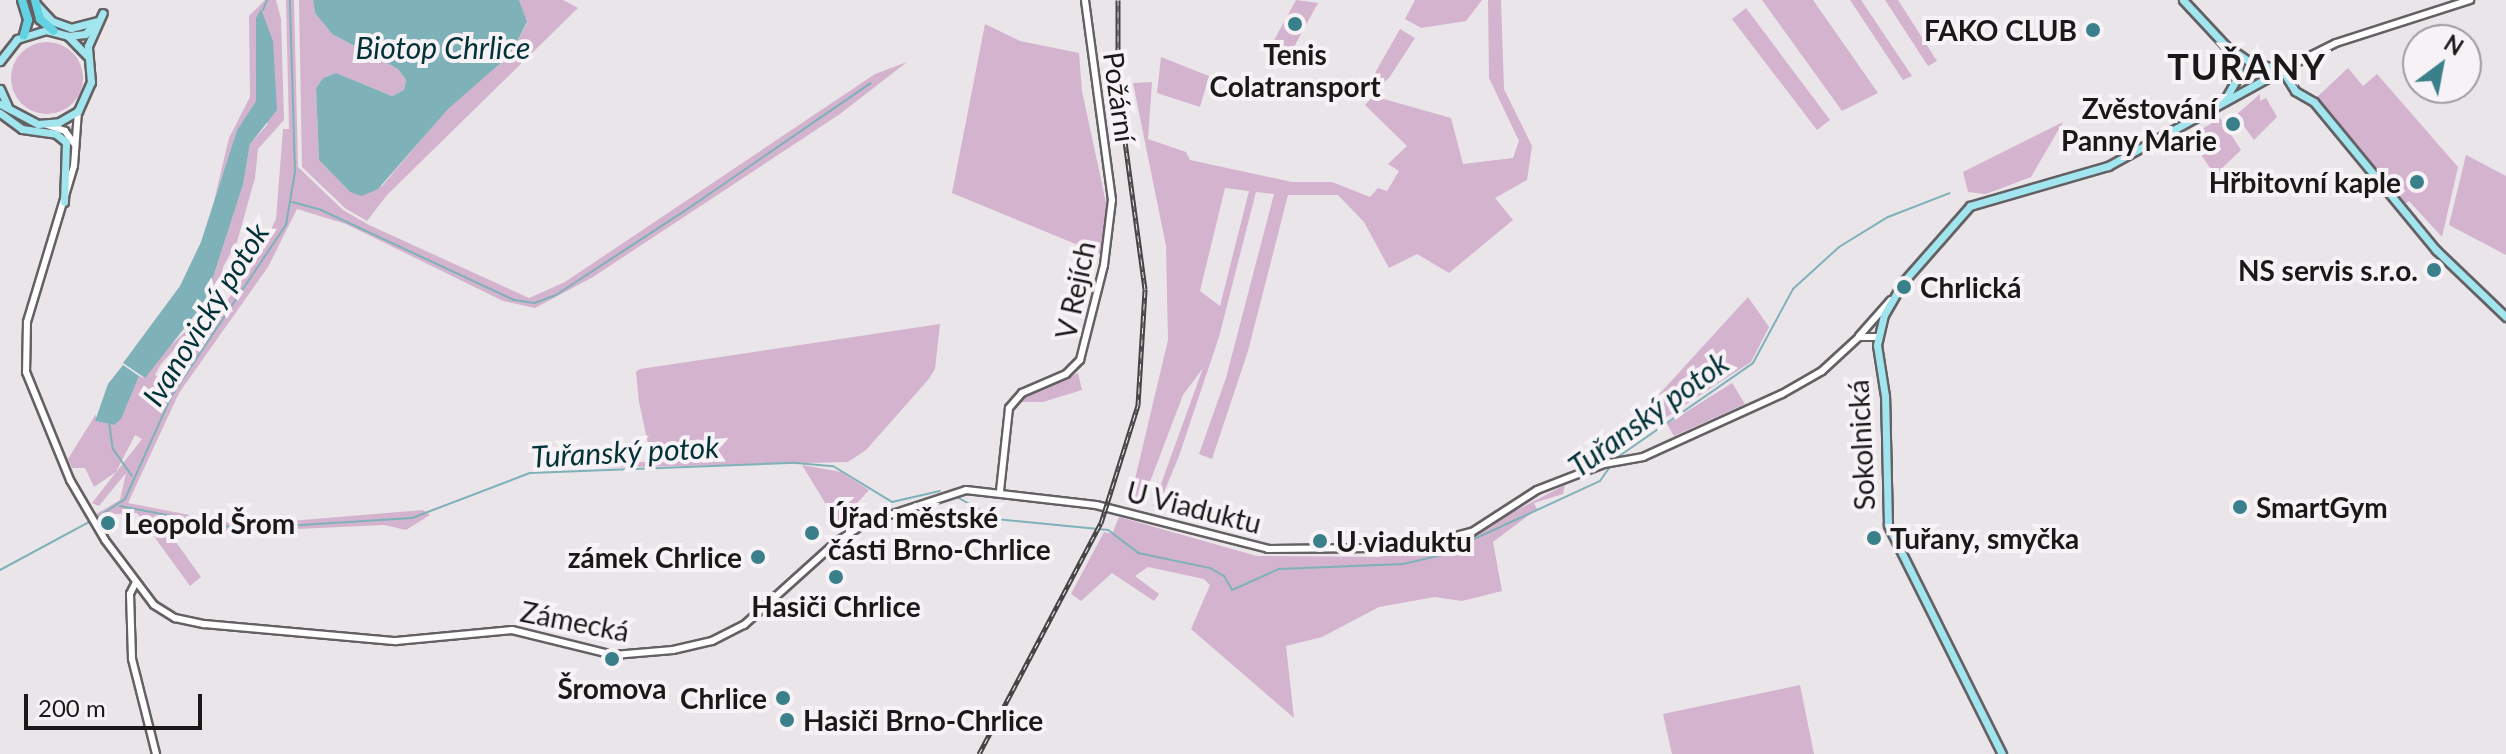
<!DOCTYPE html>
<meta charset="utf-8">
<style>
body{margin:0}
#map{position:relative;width:2506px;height:754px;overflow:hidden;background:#eae5e9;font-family:Lato,sans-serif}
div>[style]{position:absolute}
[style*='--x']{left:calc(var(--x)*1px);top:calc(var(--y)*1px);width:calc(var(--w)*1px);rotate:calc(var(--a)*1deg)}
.green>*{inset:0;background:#d4b3ce}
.round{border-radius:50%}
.water>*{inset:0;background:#7fb1b9}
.stream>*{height:2px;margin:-1px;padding:0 1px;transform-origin:1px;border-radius:1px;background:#7fb1b9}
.roads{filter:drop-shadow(2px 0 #646063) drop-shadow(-2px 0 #646063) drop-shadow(0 2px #646063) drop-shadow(0 -2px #646063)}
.minor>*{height:6px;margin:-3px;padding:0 3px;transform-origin:3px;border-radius:3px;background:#fff}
.major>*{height:7px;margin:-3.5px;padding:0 3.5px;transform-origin:3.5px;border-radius:3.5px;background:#a1e5ee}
.highway>*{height:8px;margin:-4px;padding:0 4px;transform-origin:4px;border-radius:4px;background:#62d3e3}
.rail>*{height:5px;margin-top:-2.5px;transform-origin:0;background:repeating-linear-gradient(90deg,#f7f2f6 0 6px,#464445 0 12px);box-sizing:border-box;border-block:2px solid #464445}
.dots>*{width:22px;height:22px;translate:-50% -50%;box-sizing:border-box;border:4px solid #f7f2f6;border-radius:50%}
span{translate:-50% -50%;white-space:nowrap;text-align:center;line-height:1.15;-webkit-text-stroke:8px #f7f2f6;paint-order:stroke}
.poi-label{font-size:28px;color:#1a191a;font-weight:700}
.right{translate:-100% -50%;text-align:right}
.left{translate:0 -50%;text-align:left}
.street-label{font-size:28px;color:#1a191a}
.water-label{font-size:30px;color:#003238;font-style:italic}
.district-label{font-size:36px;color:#1a191a;font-weight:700;letter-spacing:2px}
.north{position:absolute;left:2402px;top:24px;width:80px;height:80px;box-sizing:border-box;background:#f7f2f6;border:2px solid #9f9b9e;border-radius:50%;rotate:32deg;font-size:22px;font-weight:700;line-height:32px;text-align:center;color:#1a191a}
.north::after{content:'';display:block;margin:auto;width:28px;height:36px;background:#39808a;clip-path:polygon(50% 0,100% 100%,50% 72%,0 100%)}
.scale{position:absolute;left:24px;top:694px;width:178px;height:36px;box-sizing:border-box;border:4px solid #1a191a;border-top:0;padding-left:10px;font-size:24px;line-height:28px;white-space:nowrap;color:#1a191a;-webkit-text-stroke:6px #f7f2f6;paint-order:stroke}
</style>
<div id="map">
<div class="green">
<i style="clip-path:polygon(265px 0,276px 0,281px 19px,284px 120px,258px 149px,255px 178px,237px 242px,223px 267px,217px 303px,161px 364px,155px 375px,166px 382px,255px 263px,276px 219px,283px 129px,289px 129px,286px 0,294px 0,298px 167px,343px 210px,369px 225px,529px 298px,565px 282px,875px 74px,907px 62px,840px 114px,593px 277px,535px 308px,503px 301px,346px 224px,297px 209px,268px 267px,179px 393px,128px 503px,241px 525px,423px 510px,430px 515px,406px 530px,384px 525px,231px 532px,158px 517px,201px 577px,190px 586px,137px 513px,115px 514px,109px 533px,96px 514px,120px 500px,126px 473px,99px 506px,92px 503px,142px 439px,135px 435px,116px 472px,94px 487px,85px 468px,72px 468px,68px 459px,96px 414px,96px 421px,113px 425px,139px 376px,144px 378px,155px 360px,185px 332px,205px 302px,243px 185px,250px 144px,267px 125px,274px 72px,256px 18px,256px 101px,237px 130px,214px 201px,229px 138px,250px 97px,249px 16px)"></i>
<i style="clip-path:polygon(299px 0,313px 0,315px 13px,332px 34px,398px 69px,406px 80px,404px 90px,392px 96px,336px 73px,323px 78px,316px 88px,319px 160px,350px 192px,362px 195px,382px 186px,449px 107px,510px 55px,527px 23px,519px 0,563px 0,578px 8px,387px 195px,367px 221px,345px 208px,302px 167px)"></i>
<i style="clip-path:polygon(1296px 0,1318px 3px,1290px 54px,1272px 44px)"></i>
<i style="clip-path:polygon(1415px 0,1482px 0,1466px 21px,1421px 28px,1405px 19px)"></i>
<i style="clip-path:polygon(evenodd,1488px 0,1501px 0,1504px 89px,1532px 146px,1527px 180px,1495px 198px,1513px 220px,1449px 273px,1417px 254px,1389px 268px,1364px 222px,1338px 195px,1288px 195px,1248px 351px,1212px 459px,1199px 454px,1226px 378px,1274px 194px,1256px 192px,1219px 337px,1179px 456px,1158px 507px,1153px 506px,1203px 368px,1183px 395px,1142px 503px,1130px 500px,1168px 340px,1166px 246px,1133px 83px,1152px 82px,1148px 139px,1186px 152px,1190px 160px,1292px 182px,1332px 182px,1370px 197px,1378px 188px,1387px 191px,1399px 171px,1388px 164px,1407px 146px,1365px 105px,1373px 96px,1451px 118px,1463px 164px,1513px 158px,1519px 141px,1489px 78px,1488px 0,1225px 188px,1249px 191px,1220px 306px,1200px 291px,1225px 188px)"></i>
<i style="clip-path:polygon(1762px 0,1813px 0,1878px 93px,1842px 111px)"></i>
<i style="clip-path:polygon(1850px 0,1861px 0,1912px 76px,1903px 80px)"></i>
<i style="clip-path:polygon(1885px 0,1898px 0,1937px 61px,1928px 66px)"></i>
<i style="clip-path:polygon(1746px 8px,1830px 120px,1817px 130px,1732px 19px)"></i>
<i style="clip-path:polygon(985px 24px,1020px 41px,1079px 53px,1082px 91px,1108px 212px,1100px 254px,952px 193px)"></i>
<i style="clip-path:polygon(1400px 29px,1415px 38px,1389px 78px,1372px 92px,1367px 87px)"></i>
<i class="round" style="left:11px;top:42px;width:72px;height:72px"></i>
<i style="clip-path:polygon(1161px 57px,1209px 76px,1200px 107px,1157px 93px)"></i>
<i style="clip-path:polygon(2348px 68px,2363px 86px,2377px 74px,2458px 167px,2442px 237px,2409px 201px,2405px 204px,2316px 98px)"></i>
<i style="clip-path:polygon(2260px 94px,2260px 101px,2266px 98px,2277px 117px,2254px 140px,2236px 115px)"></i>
<i style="clip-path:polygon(2220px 118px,2241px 150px,2215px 175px,2189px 137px)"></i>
<i style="clip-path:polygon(2063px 122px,2031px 177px,1986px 194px,1968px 192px,1963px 172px)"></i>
<i style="clip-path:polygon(2466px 155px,2506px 176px,2506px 255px,2449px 225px)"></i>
<i style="clip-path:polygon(1748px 297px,1769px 327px,1751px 362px,1639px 435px,1631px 425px)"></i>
<i style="clip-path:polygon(940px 324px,935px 369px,928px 380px,866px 450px,848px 462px,595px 468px,595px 462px,652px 462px,639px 402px,636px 372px,640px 369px)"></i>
<i style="clip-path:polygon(1078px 373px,1082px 390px,1043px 402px,1016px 402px)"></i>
<i style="clip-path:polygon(1732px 383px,1745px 404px,1674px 436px,1667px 424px)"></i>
<i style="clip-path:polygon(802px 465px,841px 472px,869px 490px,838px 524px)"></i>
<i style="clip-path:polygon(1565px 485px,1563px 494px,1534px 503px,1537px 509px,1493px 542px,1502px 591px,1462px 601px,1435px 597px,1379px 607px,1322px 637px,1286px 646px,1294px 718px,1191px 629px,1210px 585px,1204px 579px,1148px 567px,1135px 576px,1159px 594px,1154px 601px,1112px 573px,1081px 601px,1071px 594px,1104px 532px,1112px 534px,1119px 517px,1257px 556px,1379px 557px,1449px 545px)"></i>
<i style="clip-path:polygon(1800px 685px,1814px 754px,1672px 754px,1663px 714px)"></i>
</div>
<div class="water">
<i style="clip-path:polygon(313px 0,519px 0,527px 22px,510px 55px,449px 108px,378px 189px,362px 196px,350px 192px,319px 160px,316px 88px,323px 78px,336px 73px,392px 96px,404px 90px,406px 80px,398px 69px,332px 34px,315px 13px)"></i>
<i style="clip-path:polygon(261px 9px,273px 41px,277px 110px,250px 144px,243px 185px,205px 302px,145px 378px,123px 363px,180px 286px,201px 242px,237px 130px,256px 101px,256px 18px)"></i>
<i style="clip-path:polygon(123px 365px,139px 376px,121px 419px,114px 425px,95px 421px,108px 384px)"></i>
</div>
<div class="stream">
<i style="--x:263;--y:10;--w:11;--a:-68"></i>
<i style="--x:292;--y:202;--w:30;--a:15"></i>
<i style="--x:321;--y:210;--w:213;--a:25"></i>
<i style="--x:514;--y:300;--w:21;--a:8"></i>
<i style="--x:535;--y:303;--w:22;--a:-21"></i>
<i style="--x:556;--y:295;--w:155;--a:-33.2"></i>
<i style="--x:686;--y:210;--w:224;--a:-34.5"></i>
<i style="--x:109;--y:422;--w:27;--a:82"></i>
<i style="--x:113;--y:449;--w:33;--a:55"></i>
<i style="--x:1615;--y:459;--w:168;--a:-34.8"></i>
<i style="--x:1753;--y:363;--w:84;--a:-61.6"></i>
<i style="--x:1793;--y:289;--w:62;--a:-42.4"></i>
<i style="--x:1839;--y:247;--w:57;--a:-31.5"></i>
<i style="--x:1888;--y:217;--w:66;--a:-21.2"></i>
<i style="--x:957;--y:497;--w:45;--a:29.4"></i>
<i style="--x:996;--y:519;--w:113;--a:5.6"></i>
<i style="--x:1108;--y:530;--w:38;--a:37"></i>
<i style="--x:1138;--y:553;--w:74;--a:11.8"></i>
<i style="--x:1210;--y:568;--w:16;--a:30"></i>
<i style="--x:1224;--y:576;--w:16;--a:60"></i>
<i style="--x:1232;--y:590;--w:51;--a:-24.1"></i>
<i style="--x:1279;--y:569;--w:124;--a:-2.3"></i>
<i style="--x:1403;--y:564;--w:35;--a:-13"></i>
<i style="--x:1437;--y:556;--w:179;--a:-24.7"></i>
<i style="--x:1600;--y:481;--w:21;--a:-55"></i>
<i style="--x:120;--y:506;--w:122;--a:10.9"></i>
<i style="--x:240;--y:529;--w:172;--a:-3.7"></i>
<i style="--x:412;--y:518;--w:126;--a:-20.9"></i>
<i style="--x:530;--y:473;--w:266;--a:-2.2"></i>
<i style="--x:796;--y:463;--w:37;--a:5"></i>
<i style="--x:833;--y:466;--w:69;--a:31.4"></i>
<i style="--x:892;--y:502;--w:49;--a:-12.9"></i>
<i style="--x:96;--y:518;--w:35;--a:-33"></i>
<i style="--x:125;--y:499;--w:114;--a:-65.7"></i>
<i style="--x:172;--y:395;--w:205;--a:-56.2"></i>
<i style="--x:286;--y:225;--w:54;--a:-80.4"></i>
<i style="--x:295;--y:172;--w:172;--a:-91.7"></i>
<i style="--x:0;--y:570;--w:103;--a:-28.3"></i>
</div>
<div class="roads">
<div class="minor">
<i style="--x:2282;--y:70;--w:60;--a:-26.6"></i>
<i style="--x:2336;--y:43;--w:141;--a:-17.8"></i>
<i style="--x:78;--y:111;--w:55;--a:94.2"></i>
<i style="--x:74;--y:166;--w:163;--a:106.8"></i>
<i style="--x:27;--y:322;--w:50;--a:91.1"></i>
<i style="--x:26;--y:372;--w:117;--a:67.8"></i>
<i style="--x:70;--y:480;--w:69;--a:59.7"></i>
<i style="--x:105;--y:540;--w:81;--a:53"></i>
<i style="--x:154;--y:605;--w:25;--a:32"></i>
<i style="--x:175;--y:618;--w:30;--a:12"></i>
<i style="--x:204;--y:624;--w:193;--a:5.1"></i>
<i style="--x:396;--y:641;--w:117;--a:-5.4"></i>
<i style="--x:512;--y:630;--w:105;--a:13.8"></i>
<i style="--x:614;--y:655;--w:59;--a:-4.8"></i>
<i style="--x:673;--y:650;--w:40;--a:-13"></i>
<i style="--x:712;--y:641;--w:36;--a:-27"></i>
<i style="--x:744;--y:625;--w:121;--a:-42"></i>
<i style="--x:834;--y:544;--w:37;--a:-34"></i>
<i style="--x:865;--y:523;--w:106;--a:-18.1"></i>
<i style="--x:966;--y:490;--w:131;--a:6.6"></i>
<i style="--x:1096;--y:505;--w:178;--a:14.3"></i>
<i style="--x:1268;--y:549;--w:110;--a:-0.5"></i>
<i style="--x:1378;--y:548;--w:68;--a:-7.7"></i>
<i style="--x:1445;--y:539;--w:28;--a:-15"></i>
<i style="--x:1472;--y:532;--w:77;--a:-32.9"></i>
<i style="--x:1537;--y:490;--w:72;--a:-21.2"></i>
<i style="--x:1604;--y:464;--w:40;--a:-10"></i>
<i style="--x:1643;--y:457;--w:153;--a:-24.4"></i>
<i style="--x:1782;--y:394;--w:46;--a:-29.9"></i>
<i style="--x:1822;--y:371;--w:50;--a:-42.6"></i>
<i style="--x:1859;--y:337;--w:18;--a:0"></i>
<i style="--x:47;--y:125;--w:19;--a:18"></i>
<i style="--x:65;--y:131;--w:17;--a:54"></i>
<i style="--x:1859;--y:336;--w:48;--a:-48.4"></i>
<i style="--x:1000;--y:491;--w:83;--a:-83.8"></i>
<i style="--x:1009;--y:408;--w:20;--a:-49"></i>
<i style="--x:1022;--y:393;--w:48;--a:-23.4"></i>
<i style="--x:1066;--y:374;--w:20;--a:-45"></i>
<i style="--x:1080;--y:360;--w:98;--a:-75.8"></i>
<i style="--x:1104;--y:265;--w:65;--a:-83"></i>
<i style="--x:1112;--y:200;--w:202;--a:-97.7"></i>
<i style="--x:136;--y:582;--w:13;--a:117"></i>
<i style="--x:130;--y:594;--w:65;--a:88.2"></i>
<i style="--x:132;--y:659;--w:98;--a:75.8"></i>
</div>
<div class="major">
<i style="--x:2183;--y:0;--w:81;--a:47"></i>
<i style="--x:2238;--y:59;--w:16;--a:86"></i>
<i style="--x:2239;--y:75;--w:28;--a:120"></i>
<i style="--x:37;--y:5;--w:22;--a:47"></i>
<i style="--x:52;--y:21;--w:20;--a:20"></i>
<i style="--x:71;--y:28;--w:27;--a:-15"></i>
<i style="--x:68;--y:36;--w:17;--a:-7"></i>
<i style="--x:85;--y:34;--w:13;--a:-45"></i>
<i style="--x:2234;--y:51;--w:19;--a:35"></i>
<i style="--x:2250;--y:62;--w:33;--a:14"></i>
<i style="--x:2282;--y:70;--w:25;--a:58"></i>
<i style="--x:2295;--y:91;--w:22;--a:30"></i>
<i style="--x:2314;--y:102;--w:192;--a:50.5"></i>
<i style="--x:2436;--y:250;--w:97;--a:43.7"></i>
<i style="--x:0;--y:61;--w:28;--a:-52"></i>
<i style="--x:17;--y:39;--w:30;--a:-17"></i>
<i style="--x:46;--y:30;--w:23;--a:15"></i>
<i style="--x:68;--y:36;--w:28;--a:46"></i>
<i style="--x:0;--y:89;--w:20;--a:66"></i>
<i style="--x:0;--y:104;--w:43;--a:27.8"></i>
<i style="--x:38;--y:124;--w:21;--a:-5"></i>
<i style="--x:59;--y:122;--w:22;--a:-30"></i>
<i style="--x:78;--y:111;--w:32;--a:-66"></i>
<i style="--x:91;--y:82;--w:36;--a:-95"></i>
<i style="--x:88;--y:46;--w:36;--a:-66"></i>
<i style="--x:0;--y:113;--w:27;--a:36"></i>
<i style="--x:22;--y:129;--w:34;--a:8"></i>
<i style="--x:56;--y:134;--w:13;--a:39"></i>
<i style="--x:66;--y:142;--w:60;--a:91.9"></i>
<i style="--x:2002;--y:754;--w:256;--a:-116.5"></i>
<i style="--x:1888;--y:525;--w:129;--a:-91.3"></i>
<i style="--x:1885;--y:396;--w:52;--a:-98.9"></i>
<i style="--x:1877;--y:345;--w:31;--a:-77"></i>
<i style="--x:1884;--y:315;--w:39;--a:-60"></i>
<i style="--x:1904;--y:281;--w:100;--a:-48.7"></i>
<i style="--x:1970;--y:206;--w:144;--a:-16.2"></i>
<i style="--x:2108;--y:166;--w:199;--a:-28.9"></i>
</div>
<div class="highway">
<i style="--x:22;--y:0;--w:21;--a:73"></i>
<i style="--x:28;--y:20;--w:16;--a:105"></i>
<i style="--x:35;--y:0;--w:20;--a:75"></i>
<i style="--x:40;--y:19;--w:18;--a:41"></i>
</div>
</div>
<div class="rail">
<i style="--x:979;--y:754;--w:261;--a:-62.2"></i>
<i style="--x:1101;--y:523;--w:124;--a:-72.6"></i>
<i style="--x:1138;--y:405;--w:116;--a:-86.5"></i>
<i style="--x:1145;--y:289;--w:201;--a:-97.7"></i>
<i style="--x:1118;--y:90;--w:90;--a:-90"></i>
</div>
<div class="dots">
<i style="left:1295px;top:24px;background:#39808a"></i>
<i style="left:2093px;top:30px;background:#39808a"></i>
<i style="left:2233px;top:124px;background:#39808a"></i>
<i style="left:2417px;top:182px;background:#39808a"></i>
<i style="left:2434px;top:270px;background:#39808a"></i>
<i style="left:1904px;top:287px;background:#39808a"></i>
<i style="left:2240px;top:507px;background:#39808a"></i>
<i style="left:108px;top:523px;background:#39808a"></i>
<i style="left:812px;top:533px;background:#39808a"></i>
<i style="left:1874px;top:538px;background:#39808a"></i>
<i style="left:1320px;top:541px;background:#39808a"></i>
<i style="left:758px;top:557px;background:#39808a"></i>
<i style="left:836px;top:577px;background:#39808a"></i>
<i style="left:612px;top:659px;background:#39808a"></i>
<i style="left:783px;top:698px;background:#39808a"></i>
<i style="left:787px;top:720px;background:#39808a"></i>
</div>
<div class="poi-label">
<span class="right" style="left:2077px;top:30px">FAKO CLUB</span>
<span style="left:1295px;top:70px">Tenis<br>Colatransport</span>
<span class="right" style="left:2217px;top:124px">Zvěstování<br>Panny Marie</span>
<span class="right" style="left:2401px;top:182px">Hřbitovní kaple</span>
<span class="right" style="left:2418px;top:270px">NS servis s.r.o.</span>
<span class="left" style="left:1920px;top:287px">Chrlická</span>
<span class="left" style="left:2256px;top:507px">SmartGym</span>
<span class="left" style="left:828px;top:533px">Úřad městské<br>části Brno-Chrlice</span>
<span class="left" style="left:124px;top:523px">Leopold Šrom</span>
<span class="left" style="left:1890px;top:538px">Tuřany, smyčka</span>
<span class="left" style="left:1336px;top:541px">U viaduktu</span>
<span class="right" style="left:742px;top:557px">zámek Chrlice</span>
<span style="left:836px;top:606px">Hasiči Chrlice</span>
<span style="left:612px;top:688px">Šromova</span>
<span class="right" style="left:767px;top:698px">Chrlice</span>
<span class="left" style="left:803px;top:720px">Hasiči Brno-Chrlice</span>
</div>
<div class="street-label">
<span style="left:1120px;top:97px;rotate:82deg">Požární</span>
<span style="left:1075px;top:290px;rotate:-78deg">V Rejích</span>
<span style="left:1861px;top:445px;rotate:-93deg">Sokolnická</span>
<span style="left:1194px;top:507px;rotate:14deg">U Viaduktu</span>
<span style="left:575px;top:621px;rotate:11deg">Zámecká</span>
</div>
<div class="water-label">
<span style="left:443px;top:47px">Biotop Chrlice</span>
<span style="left:205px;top:314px;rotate:-58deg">Ivanovický potok</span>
<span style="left:1648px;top:414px;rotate:-36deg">Tuřanský potok</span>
<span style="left:625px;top:451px;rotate:-3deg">Tuřanský potok</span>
</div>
<div class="district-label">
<span style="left:2247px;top:67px">TUŘANY</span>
</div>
<div class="north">N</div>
<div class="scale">200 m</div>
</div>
